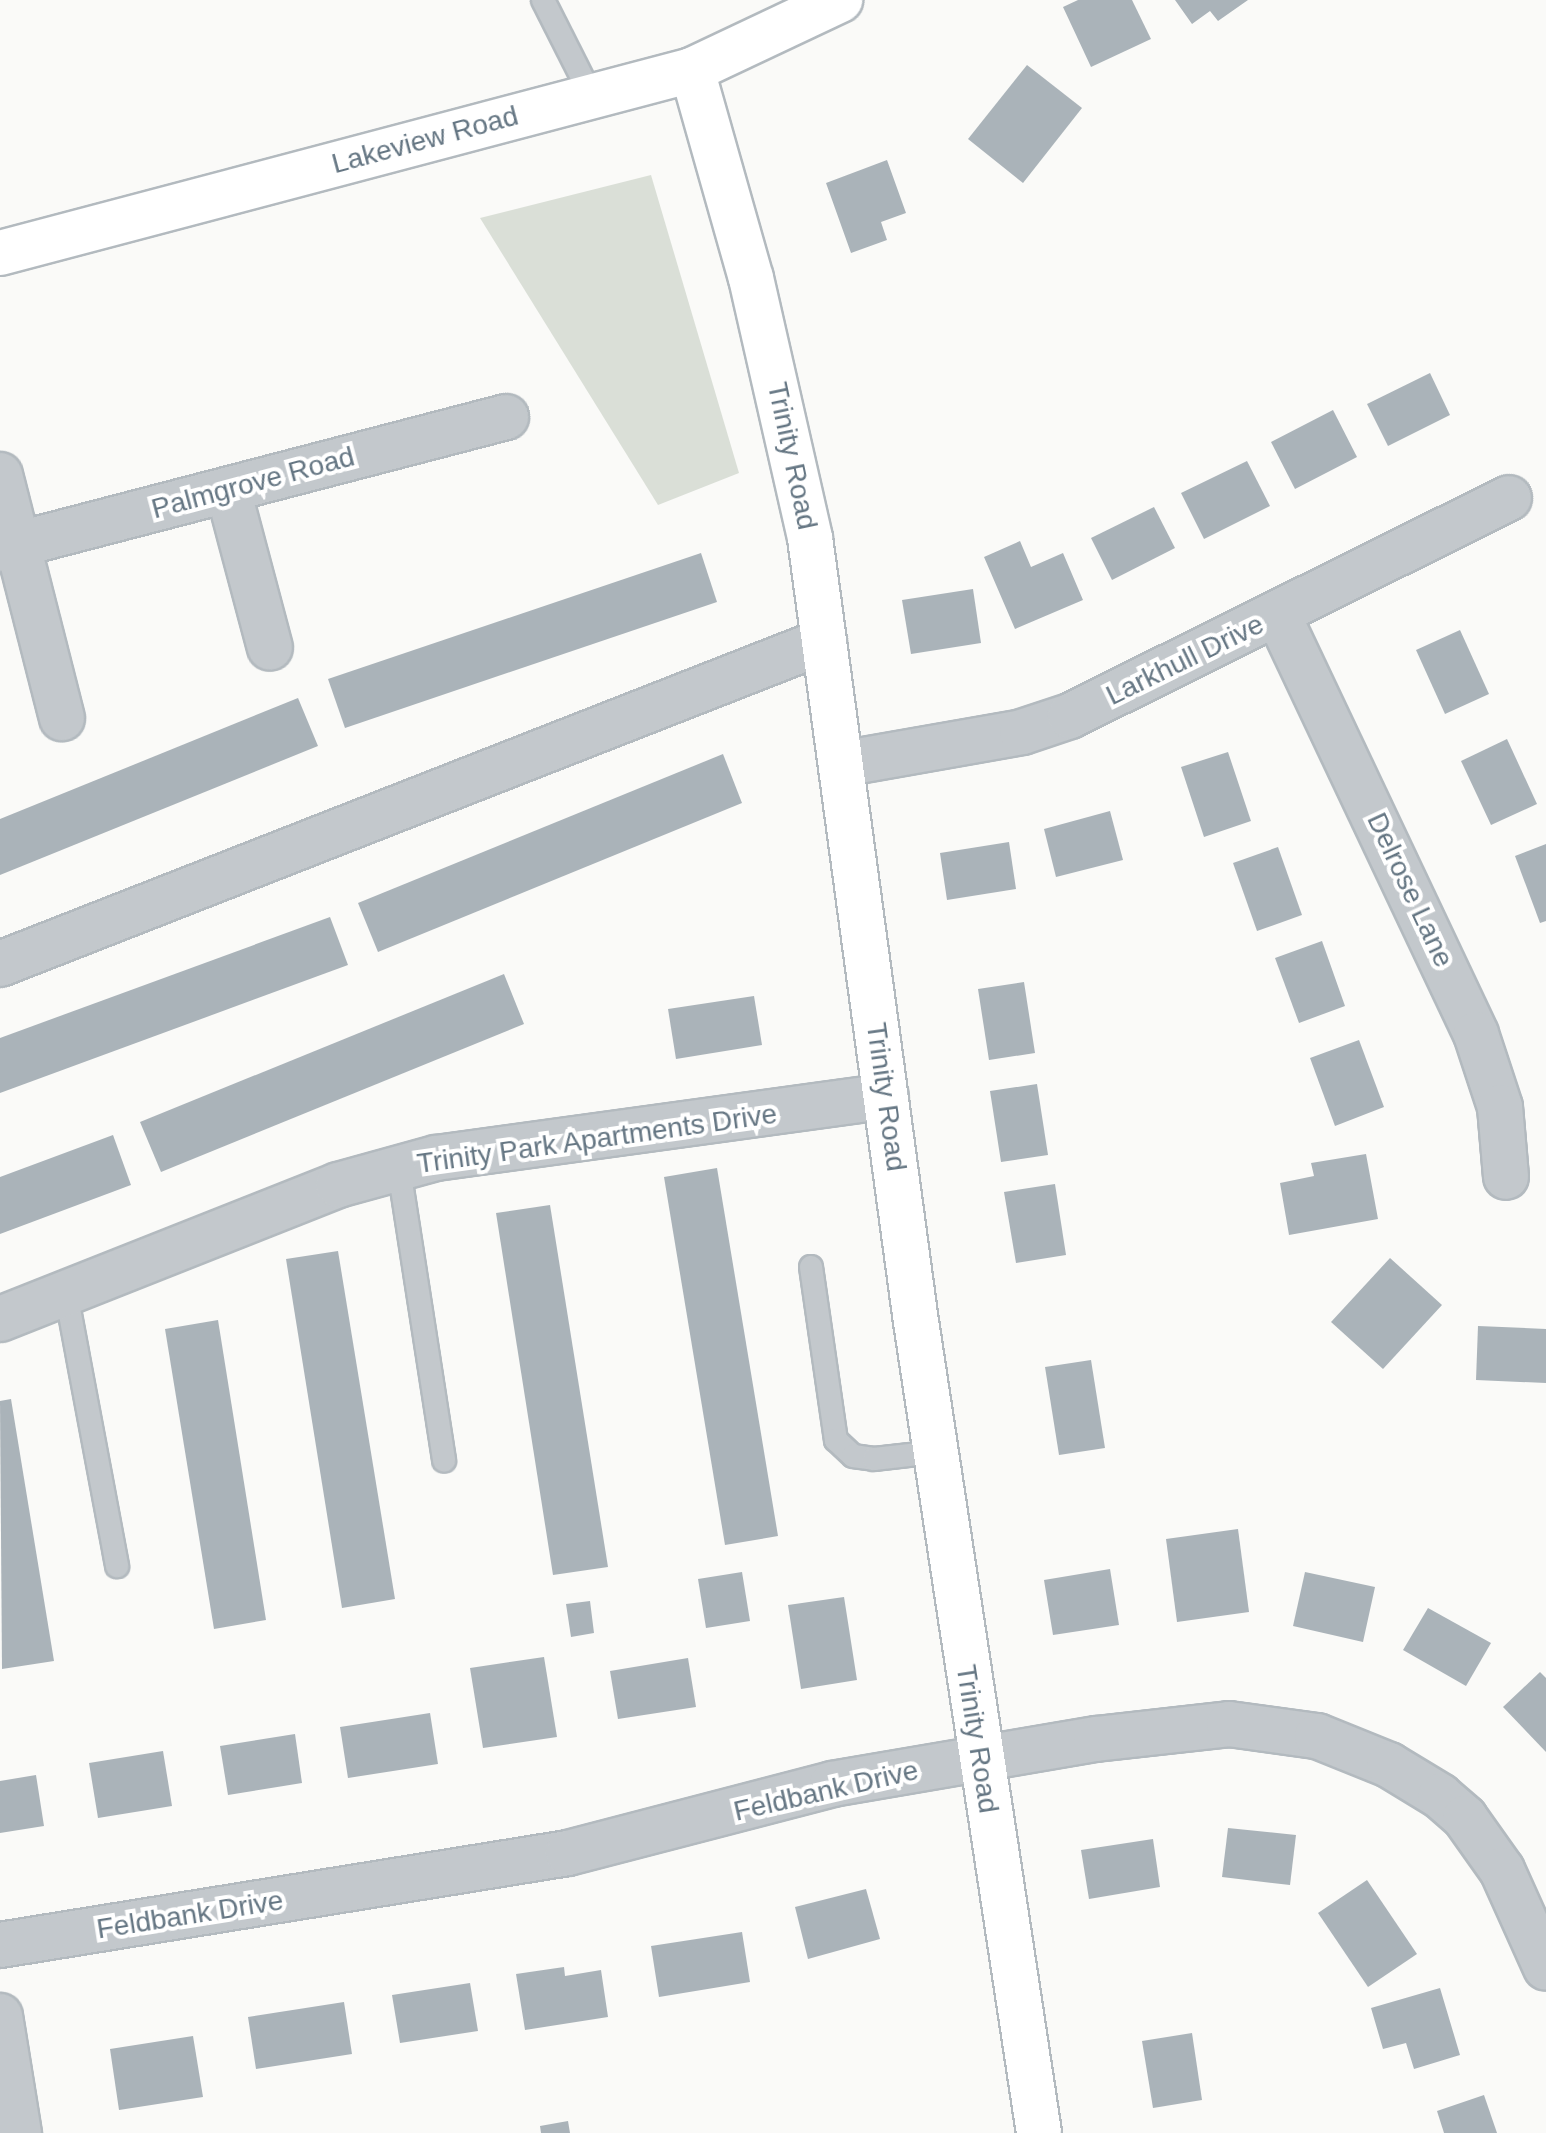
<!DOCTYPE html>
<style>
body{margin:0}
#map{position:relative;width:1546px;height:2133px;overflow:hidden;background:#fafaf8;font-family:Arial,sans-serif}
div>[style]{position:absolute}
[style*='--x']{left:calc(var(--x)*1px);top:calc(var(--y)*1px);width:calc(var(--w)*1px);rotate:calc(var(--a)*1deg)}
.green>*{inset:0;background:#dadfd7}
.building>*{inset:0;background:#aab3b9}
.roads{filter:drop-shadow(2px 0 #b3babf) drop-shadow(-2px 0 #b3babf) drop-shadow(0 2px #b3babf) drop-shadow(0 -2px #b3babf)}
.lane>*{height:22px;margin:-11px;padding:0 11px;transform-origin:11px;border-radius:11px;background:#c3c8cc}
.street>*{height:44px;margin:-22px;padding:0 22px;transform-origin:22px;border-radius:22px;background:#c3c8cc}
.secondary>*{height:44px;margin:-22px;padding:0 22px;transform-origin:22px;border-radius:22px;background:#fff}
span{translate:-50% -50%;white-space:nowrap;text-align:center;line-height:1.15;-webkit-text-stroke:8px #fff;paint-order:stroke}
.street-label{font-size:28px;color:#657683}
</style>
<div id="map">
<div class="green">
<i style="clip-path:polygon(651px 175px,739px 473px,658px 505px,480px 218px)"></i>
</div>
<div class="building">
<i style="clip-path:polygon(1078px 0,1132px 0,1151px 39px,1091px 67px,1063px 7px)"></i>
<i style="clip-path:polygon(1175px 0,1248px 0,1218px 21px,1210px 11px,1192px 24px)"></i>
<i style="clip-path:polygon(1027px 65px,1082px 108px,1023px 183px,968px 139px)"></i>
<i style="clip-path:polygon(887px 160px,906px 213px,881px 222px,887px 240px,851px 253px,826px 183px)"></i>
<i style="clip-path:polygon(1430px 373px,1450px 415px,1388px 446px,1367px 404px)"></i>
<i style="clip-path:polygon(1333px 410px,1357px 457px,1295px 489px,1271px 442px)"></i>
<i style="clip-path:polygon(1247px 461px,1270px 506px,1204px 539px,1181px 493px)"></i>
<i style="clip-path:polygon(1154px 507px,1175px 548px,1112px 580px,1091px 538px)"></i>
<i style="clip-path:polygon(1020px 541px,1031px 567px,1063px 553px,1083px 600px,1015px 629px,984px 557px)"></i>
<i style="clip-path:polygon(701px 553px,717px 602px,345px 728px,328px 679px)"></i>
<i style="clip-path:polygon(973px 589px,981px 643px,911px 654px,902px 600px)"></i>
<i style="clip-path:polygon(1460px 630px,1489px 694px,1445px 714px,1416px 650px)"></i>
<i style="clip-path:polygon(298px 698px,318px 746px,0 875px,0 819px)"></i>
<i style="clip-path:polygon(1507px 739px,1537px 804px,1491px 825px,1461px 761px)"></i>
<i style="clip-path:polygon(1228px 752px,1251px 821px,1204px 837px,1181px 767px)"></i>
<i style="clip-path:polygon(723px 754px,742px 803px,378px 952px,358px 903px)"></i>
<i style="clip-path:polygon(1110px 811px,1123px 860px,1056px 877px,1044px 829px)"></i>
<i style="clip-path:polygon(1009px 842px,1016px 889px,947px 900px,940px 853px)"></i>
<i style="clip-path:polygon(1546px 844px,1546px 921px,1540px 923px,1515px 856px)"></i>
<i style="clip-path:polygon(1278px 847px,1302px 915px,1257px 931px,1233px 863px)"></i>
<i style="clip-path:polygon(330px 917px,348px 965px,0 1093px,0 1038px)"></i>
<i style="clip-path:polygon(1322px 941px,1345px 1006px,1299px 1023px,1275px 958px)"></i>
<i style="clip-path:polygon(504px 974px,524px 1024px,161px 1172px,140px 1122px)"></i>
<i style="clip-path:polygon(1024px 982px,1035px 1053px,989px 1060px,978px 989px)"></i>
<i style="clip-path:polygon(754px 996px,762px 1045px,676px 1059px,668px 1009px)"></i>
<i style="clip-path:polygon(1359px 1040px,1384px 1107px,1335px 1126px,1310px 1058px)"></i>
<i style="clip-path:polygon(1037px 1084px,1048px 1155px,1001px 1162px,990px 1091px)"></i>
<i style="clip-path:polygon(113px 1135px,131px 1185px,0 1234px,0 1177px)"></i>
<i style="clip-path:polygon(1366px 1154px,1378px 1219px,1289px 1235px,1280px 1183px,1314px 1176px,1311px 1163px)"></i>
<i style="clip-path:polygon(717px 1168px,778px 1536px,725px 1545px,664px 1177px)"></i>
<i style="clip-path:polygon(1055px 1184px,1066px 1255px,1016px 1263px,1004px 1192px)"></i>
<i style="clip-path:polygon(550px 1205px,608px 1567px,553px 1575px,496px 1213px)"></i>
<i style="clip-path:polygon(338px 1251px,395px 1599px,342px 1608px,286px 1259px)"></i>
<i style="clip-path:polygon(1390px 1258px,1442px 1305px,1383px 1369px,1331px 1322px)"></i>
<i style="clip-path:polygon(218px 1320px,266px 1620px,214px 1629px,165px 1329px)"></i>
<i style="clip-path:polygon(1478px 1326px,1546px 1329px,1546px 1383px,1476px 1380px)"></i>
<i style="clip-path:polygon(1091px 1360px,1105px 1448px,1059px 1455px,1045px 1367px)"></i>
<i style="clip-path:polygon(11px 1399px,54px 1661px,2px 1669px,0 1401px)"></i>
<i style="clip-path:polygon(1238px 1529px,1249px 1612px,1177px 1622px,1166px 1539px)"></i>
<i style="clip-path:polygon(1110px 1569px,1119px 1625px,1053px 1635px,1044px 1580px)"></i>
<i style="clip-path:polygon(742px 1572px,750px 1621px,706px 1628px,698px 1579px)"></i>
<i style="clip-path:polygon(1305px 1572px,1375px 1587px,1363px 1642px,1293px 1626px)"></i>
<i style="clip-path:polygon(844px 1597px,857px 1680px,801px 1689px,788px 1605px)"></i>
<i style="clip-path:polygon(590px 1601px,594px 1633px,571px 1637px,566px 1604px)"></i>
<i style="clip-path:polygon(1428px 1608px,1491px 1643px,1466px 1686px,1403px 1650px)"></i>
<i style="clip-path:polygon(544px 1657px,557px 1737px,483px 1748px,470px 1668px)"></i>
<i style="clip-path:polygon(688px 1658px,696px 1707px,618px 1719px,610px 1671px)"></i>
<i style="clip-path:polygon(1540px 1672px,1546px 1678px,1546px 1752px,1503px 1707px)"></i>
<i style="clip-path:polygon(430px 1713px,438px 1764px,348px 1778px,340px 1727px)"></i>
<i style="clip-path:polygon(295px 1734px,302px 1783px,228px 1795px,220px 1746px)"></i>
<i style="clip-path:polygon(163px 1751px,172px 1806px,98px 1818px,89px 1763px)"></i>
<i style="clip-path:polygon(36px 1775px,44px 1826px,0 1833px,0 1781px)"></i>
<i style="clip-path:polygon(1228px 1828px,1296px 1835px,1290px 1885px,1222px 1877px)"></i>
<i style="clip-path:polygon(1153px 1839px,1160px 1887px,1089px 1899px,1081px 1850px)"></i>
<i style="clip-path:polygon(1367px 1880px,1417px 1954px,1368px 1987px,1318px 1913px)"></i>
<i style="clip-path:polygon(866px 1889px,880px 1939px,808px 1959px,795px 1907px)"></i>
<i style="clip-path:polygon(742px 1932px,750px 1982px,659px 1997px,651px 1946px)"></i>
<i style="clip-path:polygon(564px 1967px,565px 1976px,601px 1970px,608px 2017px,525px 2030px,516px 1974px)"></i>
<i style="clip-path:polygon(470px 1983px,478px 2031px,400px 2043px,392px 1995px)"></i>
<i style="clip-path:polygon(1440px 1988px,1460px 2055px,1414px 2069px,1406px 2043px,1383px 2049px,1371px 2008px)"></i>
<i style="clip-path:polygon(344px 2002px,352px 2054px,256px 2069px,248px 2017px)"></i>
<i style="clip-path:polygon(1192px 2033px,1202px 2100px,1153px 2108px,1142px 2041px)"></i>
<i style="clip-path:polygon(193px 2036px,203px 2097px,119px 2110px,110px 2049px)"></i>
<i style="clip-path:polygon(1484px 2095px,1497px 2133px,1444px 2133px,1437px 2111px)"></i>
<i style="clip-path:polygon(568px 2121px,570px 2133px,541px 2133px,540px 2126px)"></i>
</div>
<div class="roads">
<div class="lane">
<i style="--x:543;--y:0;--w:109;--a:63.2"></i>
<i style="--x:399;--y:1169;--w:295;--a:81.2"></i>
<i style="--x:811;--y:1267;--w:175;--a:81.8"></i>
<i style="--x:836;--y:1440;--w:23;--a:43"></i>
<i style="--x:853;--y:1456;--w:21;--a:8"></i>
<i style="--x:874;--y:1459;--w:61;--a:-6.5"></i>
<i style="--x:66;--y:1293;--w:278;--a:79.4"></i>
</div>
<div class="street">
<i style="--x:0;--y:475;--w:251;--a:75.7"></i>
<i style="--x:228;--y:490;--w:163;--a:75.1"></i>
<i style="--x:0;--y:549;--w:523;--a:-14.62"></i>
<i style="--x:1278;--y:615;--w:463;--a:64.7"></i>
<i style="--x:1476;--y:1034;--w:77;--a:71.8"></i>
<i style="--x:1500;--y:1107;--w:70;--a:85.1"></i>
<i style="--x:841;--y:764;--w:184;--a:-10"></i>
<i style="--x:1022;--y:732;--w:51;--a:-18.4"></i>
<i style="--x:1070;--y:716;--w:490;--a:-26.4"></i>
<i style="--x:0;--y:964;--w:885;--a:-21.4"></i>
<i style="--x:0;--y:1319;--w:364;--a:-21.6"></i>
<i style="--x:338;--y:1185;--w:102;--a:-15.4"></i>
<i style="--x:436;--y:1158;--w:454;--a:-7.8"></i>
<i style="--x:0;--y:1945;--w:575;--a:-9.2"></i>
<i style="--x:568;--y:1853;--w:273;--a:-14.6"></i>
<i style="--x:832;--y:1784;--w:268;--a:-9.7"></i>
<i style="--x:1096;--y:1739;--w:134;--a:-6.4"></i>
<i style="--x:1229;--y:1724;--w:89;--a:7.8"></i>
<i style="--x:1317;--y:1736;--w:78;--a:21.9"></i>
<i style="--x:1389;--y:1765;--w:60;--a:31.3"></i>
<i style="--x:1440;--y:1796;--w:33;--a:41"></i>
<i style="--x:1465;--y:1818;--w:64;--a:54.6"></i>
<i style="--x:1502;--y:1870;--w:107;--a:65.8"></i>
<i style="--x:0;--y:2016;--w:119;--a:80.8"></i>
</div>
<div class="secondary">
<i style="--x:692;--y:70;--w:216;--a:74.2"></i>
<i style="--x:751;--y:278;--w:267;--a:77.2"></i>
<i style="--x:810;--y:538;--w:784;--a:82.3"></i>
<i style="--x:915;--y:1315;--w:827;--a:81.38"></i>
<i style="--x:0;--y:253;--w:716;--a:-14.81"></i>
<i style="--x:692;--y:70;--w:164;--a:-25.3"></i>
</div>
</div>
<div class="street-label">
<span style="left:425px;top:140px;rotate:-15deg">Lakeview Road</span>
<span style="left:792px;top:456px;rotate:78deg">Trinity Road</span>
<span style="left:253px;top:483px;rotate:-15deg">Palmgrove Road</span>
<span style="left:1185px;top:660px;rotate:-26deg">Larkhull Drive</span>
<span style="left:1410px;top:890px;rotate:65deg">Delrose Lane</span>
<span style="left:886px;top:1097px;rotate:82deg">Trinity Road</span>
<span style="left:597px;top:1139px;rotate:-8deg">Trinity Park Apartments Drive</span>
<span style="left:977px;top:1739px;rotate:81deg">Trinity Road</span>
<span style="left:826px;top:1791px;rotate:-13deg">Feldbank Drive</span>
<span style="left:190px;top:1915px;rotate:-9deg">Feldbank Drive</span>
</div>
</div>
